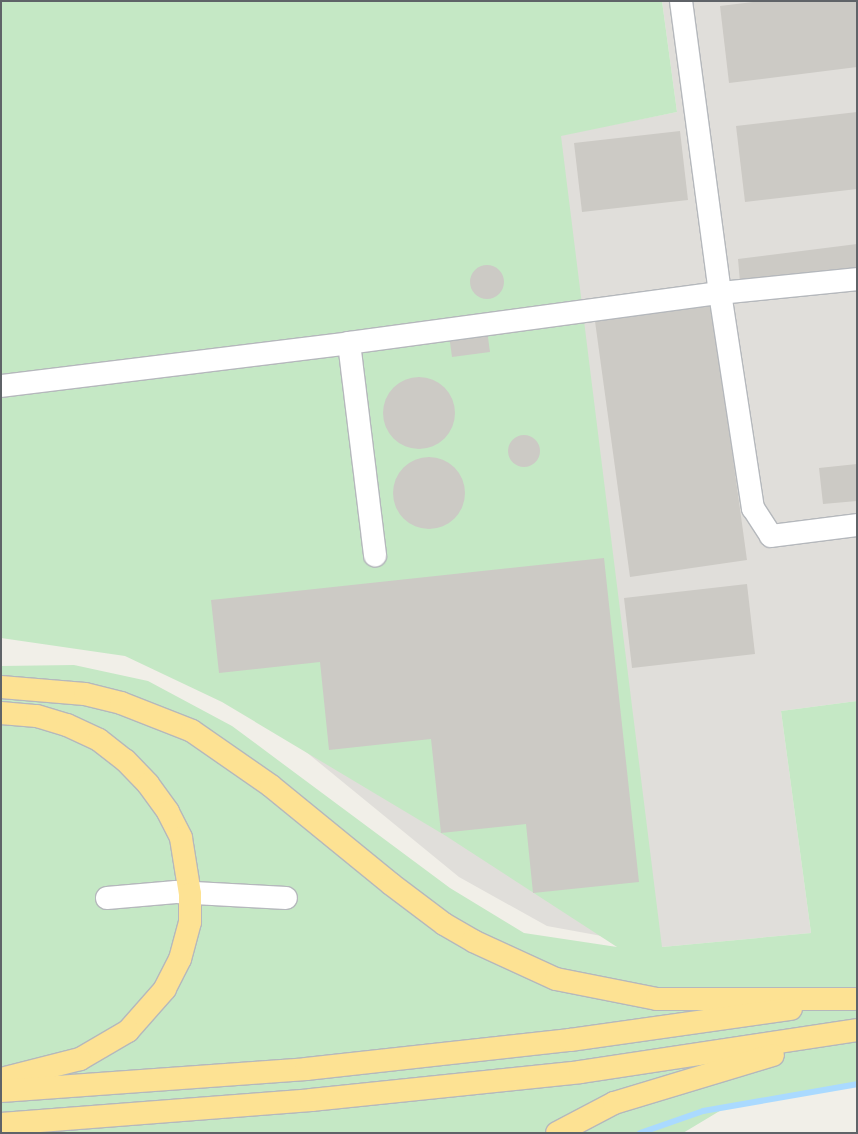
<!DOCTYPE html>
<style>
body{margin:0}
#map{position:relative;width:858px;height:1134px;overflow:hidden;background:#f1efe8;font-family:"PT Sans",sans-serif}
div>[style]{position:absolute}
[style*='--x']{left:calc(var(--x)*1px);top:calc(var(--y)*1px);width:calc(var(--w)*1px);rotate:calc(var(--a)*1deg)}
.industrial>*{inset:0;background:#e0deda}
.green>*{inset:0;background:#c5e8c5}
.stream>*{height:6px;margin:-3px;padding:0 3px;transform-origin:3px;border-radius:3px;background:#aadaff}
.building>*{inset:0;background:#cccac5}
.round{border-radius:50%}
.roads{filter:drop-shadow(1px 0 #b5b8bc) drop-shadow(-1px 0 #b5b8bc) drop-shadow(0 1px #b5b8bc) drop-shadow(0 -1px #b5b8bc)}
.minor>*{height:22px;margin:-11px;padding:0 11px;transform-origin:11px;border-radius:11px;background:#fff}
.highway>*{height:22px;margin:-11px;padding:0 11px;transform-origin:11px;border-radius:11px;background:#fde293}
span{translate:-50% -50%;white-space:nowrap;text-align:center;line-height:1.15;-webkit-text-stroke:3px #fff;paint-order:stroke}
.frame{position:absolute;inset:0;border:2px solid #5f6368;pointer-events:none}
</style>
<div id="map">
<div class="industrial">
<i style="clip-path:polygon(662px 1px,857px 1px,857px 701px,781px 711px,811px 933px,662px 947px,547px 926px,459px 877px,245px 702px,1px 362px,561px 135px,677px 112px)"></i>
</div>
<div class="green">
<i style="clip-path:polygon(1px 1px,662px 1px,677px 112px,561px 136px,662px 947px,811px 933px,781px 711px,857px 701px,857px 1086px,723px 1109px,683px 1133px,1px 1133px,1px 666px,74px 665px,148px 681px,232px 726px,450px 888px,524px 933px,617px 947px,446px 836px,222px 702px,125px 656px,1px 638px)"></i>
</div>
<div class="stream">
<i style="--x:640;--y:1133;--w:67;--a:-19.2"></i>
<i style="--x:703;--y:1111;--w:156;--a:-9.9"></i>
</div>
<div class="building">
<i style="clip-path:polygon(761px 1px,857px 1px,857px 67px,729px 83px,720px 6px)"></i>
<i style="clip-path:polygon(857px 112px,857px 189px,745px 202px,736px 126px)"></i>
<i style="clip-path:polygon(680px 131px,688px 200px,582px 212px,574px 143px)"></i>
<i style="clip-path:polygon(857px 244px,857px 267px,740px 282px,738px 259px)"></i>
<i class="round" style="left:470px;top:265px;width:34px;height:34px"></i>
<i style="clip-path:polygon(711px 298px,747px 560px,630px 577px,594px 314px)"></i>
<i style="clip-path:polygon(487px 330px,490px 352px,452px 357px,449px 335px)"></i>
<i class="round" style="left:383px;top:377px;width:72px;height:72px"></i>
<i class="round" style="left:508px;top:435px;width:32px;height:32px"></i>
<i class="round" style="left:393px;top:457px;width:72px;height:72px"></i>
<i style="clip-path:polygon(857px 464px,857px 501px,823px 504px,819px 468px)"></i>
<i style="clip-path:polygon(604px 558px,639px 882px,533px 893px,526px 824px,441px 833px,431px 739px,329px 750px,320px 662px,219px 673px,211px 600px)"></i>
<i style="clip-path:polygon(747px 584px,755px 654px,632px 668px,624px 598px)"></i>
</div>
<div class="roads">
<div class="minor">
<i style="--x:681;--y:1;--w:295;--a:82.4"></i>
<i style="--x:720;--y:293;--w:218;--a:81.3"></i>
<i style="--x:753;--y:508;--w:33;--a:57"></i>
<i style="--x:771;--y:536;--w:87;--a:-7.3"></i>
<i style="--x:349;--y:343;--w:214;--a:83"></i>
<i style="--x:1;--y:386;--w:351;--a:-7"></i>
<i style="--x:349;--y:343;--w:374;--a:-7.7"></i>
<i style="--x:720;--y:293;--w:138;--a:-5.8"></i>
<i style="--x:107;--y:898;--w:69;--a:-5"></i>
<i style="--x:176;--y:892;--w:110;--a:3.1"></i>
</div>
<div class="highway">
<i style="--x:1;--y:687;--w:84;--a:4.8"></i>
<i style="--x:85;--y:694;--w:37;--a:14"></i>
<i style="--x:121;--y:703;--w:76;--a:21.5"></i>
<i style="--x:192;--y:731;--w:96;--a:34.8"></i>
<i style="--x:271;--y:786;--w:155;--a:39.2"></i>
<i style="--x:391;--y:884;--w:66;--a:37"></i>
<i style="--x:444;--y:924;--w:34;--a:30"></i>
<i style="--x:473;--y:941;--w:91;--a:24.6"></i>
<i style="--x:556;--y:979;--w:103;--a:11.2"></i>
<i style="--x:657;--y:999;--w:198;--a:0"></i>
<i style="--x:1;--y:713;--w:36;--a:5"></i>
<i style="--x:37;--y:716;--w:31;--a:17"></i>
<i style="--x:67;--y:725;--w:35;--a:25"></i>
<i style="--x:99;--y:740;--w:33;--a:38"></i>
<i style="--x:125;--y:760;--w:33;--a:46"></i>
<i style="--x:148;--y:784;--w:34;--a:54"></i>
<i style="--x:168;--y:812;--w:29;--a:63"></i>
<i style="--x:181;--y:838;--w:57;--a:80.9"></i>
<i style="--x:190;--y:894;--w:28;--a:90"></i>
<i style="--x:190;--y:922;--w:38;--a:105"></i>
<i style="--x:180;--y:959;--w:34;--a:117"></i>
<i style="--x:165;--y:989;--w:56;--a:131.4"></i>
<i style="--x:128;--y:1031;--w:56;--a:149.7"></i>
<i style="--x:80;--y:1059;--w:81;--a:165.8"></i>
<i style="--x:1;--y:1091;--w:306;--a:-4.1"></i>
<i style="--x:306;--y:1069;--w:266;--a:-6.3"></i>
<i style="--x:570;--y:1040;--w:223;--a:-8"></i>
<i style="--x:1;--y:1124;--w:311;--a:-4.4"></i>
<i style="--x:311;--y:1100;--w:270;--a:-5.9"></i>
<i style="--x:580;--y:1072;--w:280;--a:-8.6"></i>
<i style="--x:557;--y:1133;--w:64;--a:-27.8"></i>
<i style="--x:614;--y:1103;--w:166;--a:-16.8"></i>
</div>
</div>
<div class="frame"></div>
</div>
